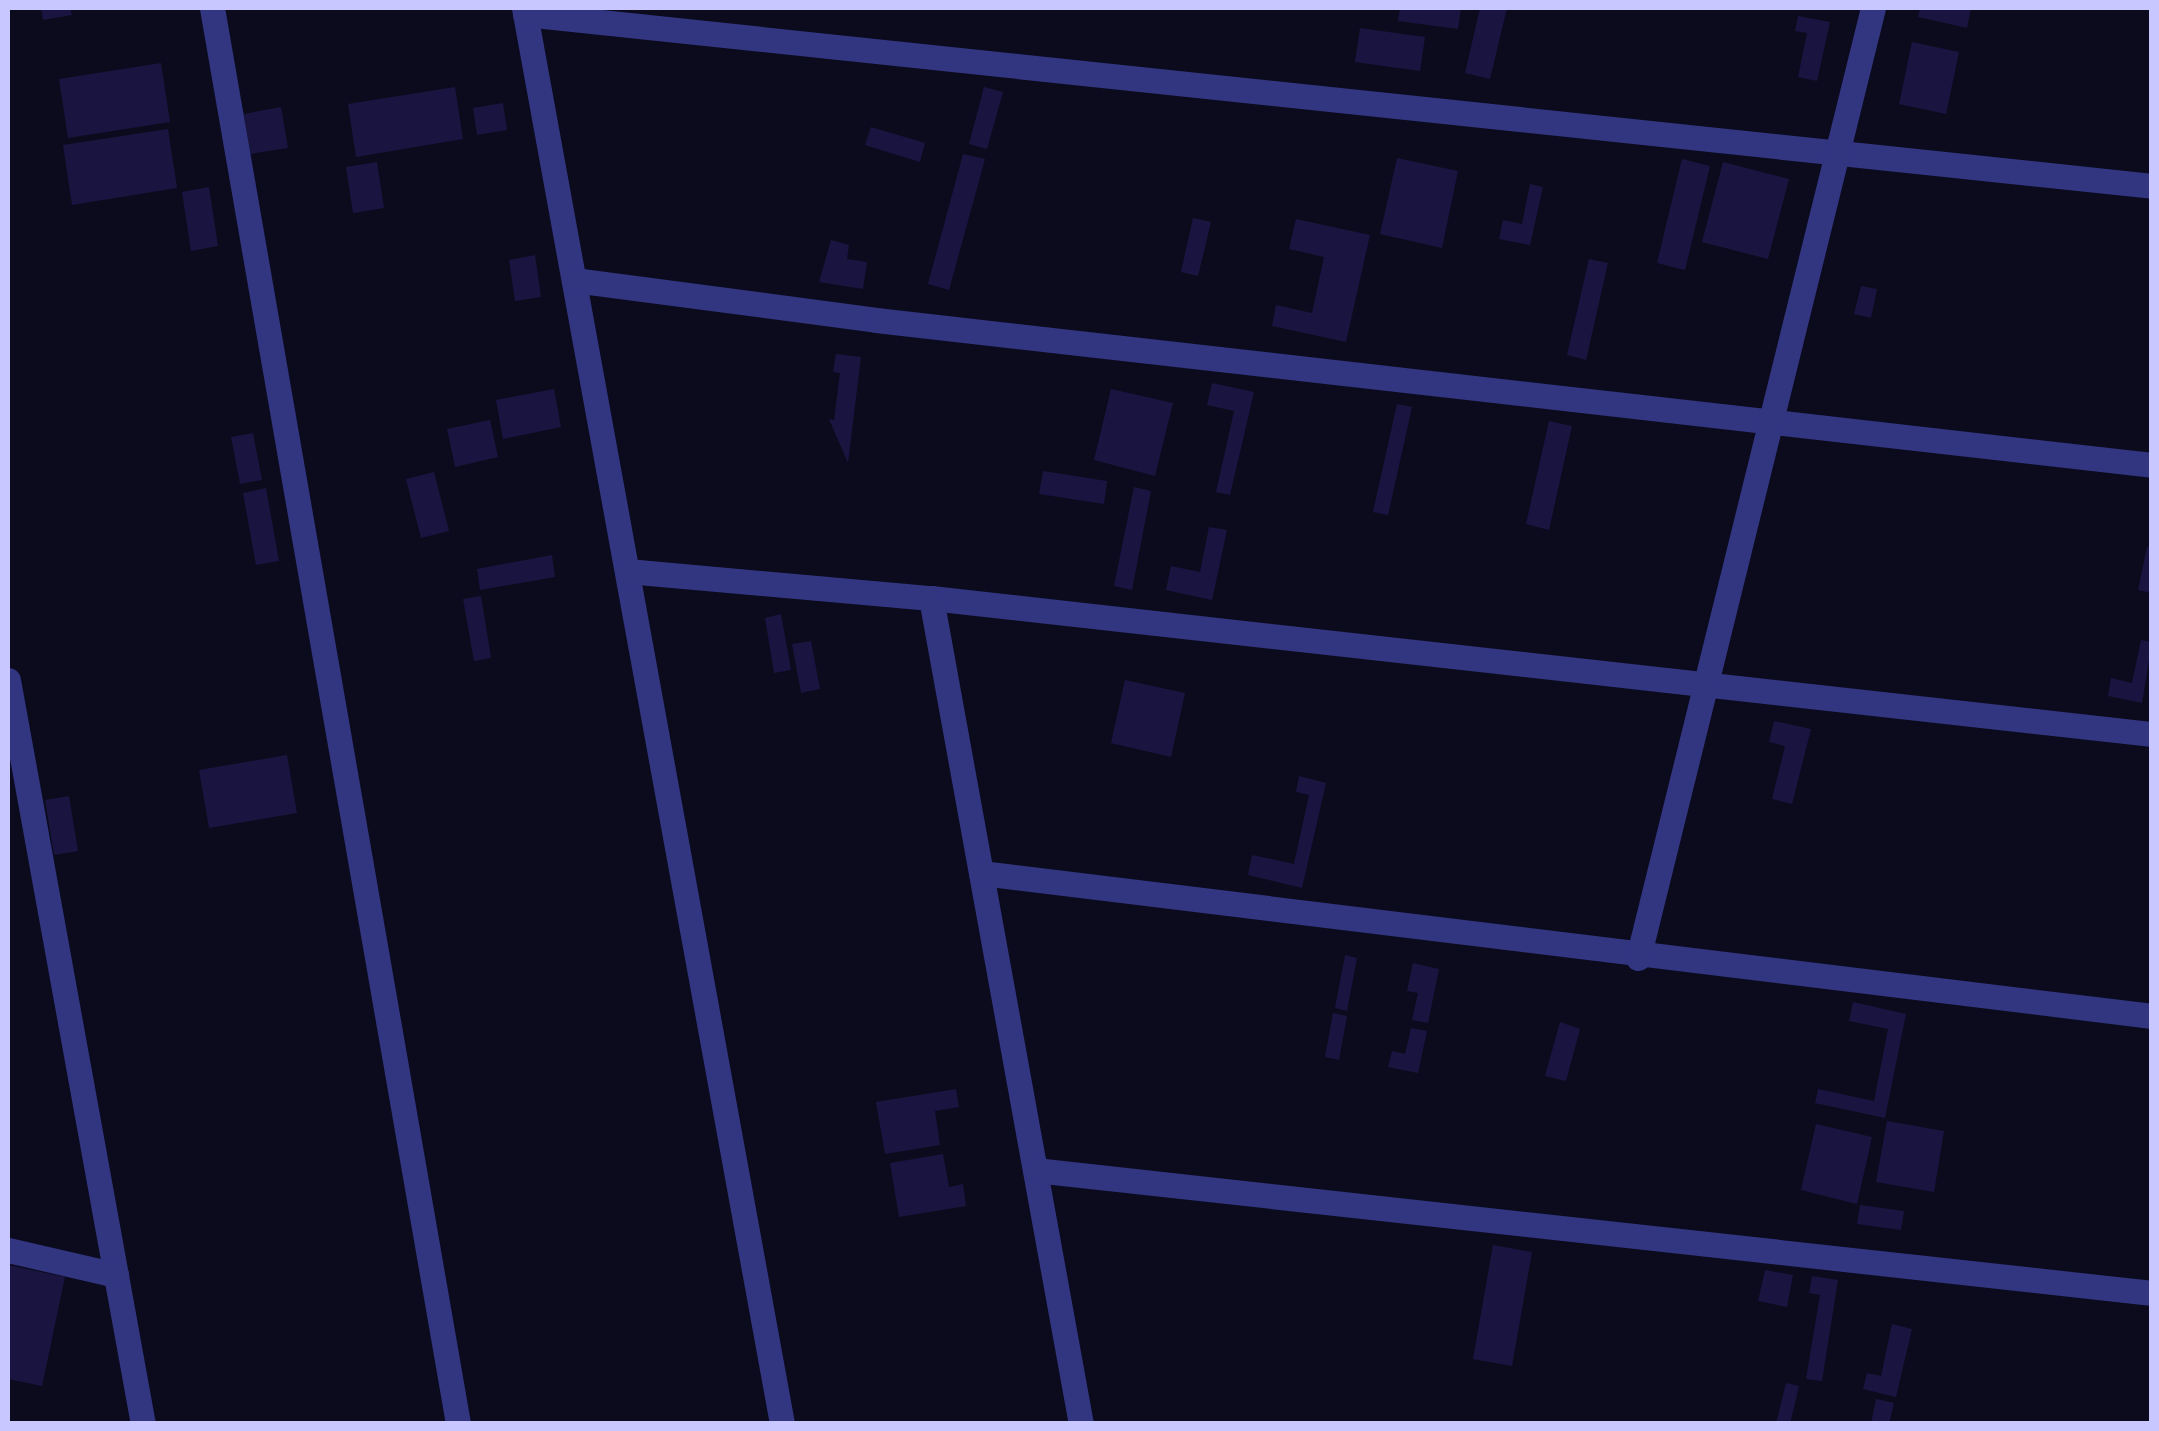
<!DOCTYPE html>
<style>
body{margin:0}
#map{position:relative;width:2159px;height:1431px;overflow:hidden;background:#0c0a1d;font-family:"Noto Sans",sans-serif}
div>[style]{position:absolute}
[style*='--x']{left:calc(var(--x)*1px);top:calc(var(--y)*1px);width:calc(var(--w)*1px);rotate:calc(var(--a)*1deg)}
.building>*{inset:0;background:#1a1540}
.street>*{height:25px;margin:-12.5px;padding:0 12.5px;transform-origin:12.5px;border-radius:12.5px;background:#323580}
span{translate:-50% -50%;white-space:nowrap;text-align:center;line-height:1.15;-webkit-text-stroke:10px #0c0a1d;paint-order:stroke}
.frame{position:absolute;inset:0;border:10px solid #c9c7ff;pointer-events:none}
</style>
<div id="map">
<div class="building">
<i style="clip-path:polygon(41px 8px,70px 8px,72px 15px,43px 20px)"></i>
<i style="clip-path:polygon(1400px 8px,1461px 8px,1458px 29px,1398px 21px)"></i>
<i style="clip-path:polygon(1480px 8px,1507px 8px,1490px 79px,1465px 73px)"></i>
<i style="clip-path:polygon(1920px 8px,1971px 8px,1967px 28px,1918px 17px)"></i>
<i style="clip-path:polygon(1798px 16px,1830px 22px,1817px 81px,1798px 77px,1807px 33px,1795px 31px)"></i>
<i style="clip-path:polygon(1360px 28px,1425px 37px,1420px 71px,1355px 62px)"></i>
<i style="clip-path:polygon(1912px 42px,1959px 52px,1946px 114px,1899px 104px)"></i>
<i style="clip-path:polygon(161px 63px,170px 122px,68px 138px,59px 79px)"></i>
<i style="clip-path:polygon(455px 87px,463px 139px,356px 157px,348px 104px)"></i>
<i style="clip-path:polygon(984px 87px,1003px 92px,987px 149px,969px 144px)"></i>
<i style="clip-path:polygon(503px 103px,507px 130px,477px 135px,473px 108px)"></i>
<i style="clip-path:polygon(281px 107px,288px 148px,250px 154px,244px 114px)"></i>
<i style="clip-path:polygon(871px 127px,925px 143px,920px 162px,865px 145px)"></i>
<i style="clip-path:polygon(168px 129px,177px 188px,72px 205px,63px 145px)"></i>
<i style="clip-path:polygon(963px 154px,985px 159px,949px 290px,928px 284px)"></i>
<i style="clip-path:polygon(1397px 158px,1458px 171px,1442px 248px,1380px 234px)"></i>
<i style="clip-path:polygon(1682px 159px,1710px 166px,1685px 270px,1657px 263px)"></i>
<i style="clip-path:polygon(377px 162px,384px 208px,353px 213px,346px 167px)"></i>
<i style="clip-path:polygon(1723px 162px,1789px 179px,1768px 259px,1702px 242px)"></i>
<i style="clip-path:polygon(1530px 184px,1543px 187px,1530px 245px,1499px 239px,1503px 220px,1522px 224px)"></i>
<i style="clip-path:polygon(209px 187px,218px 246px,191px 251px,182px 192px)"></i>
<i style="clip-path:polygon(1193px 218px,1211px 222px,1198px 276px,1181px 272px)"></i>
<i style="clip-path:polygon(1296px 219px,1370px 235px,1346px 342px,1272px 326px,1276px 305px,1312px 313px,1324px 257px,1289px 249px)"></i>
<i style="clip-path:polygon(831px 240px,849px 245px,847px 259px,867px 262px,863px 289px,819px 282px)"></i>
<i style="clip-path:polygon(535px 255px,541px 297px,515px 301px,509px 260px)"></i>
<i style="clip-path:polygon(1589px 259px,1608px 263px,1586px 360px,1567px 355px)"></i>
<i style="clip-path:polygon(1861px 286px,1877px 289px,1871px 318px,1854px 314px)"></i>
<i style="clip-path:polygon(836px 354px,861px 357px,848px 463px,829px 419px,834px 420px,840px 373px,833px 372px)"></i>
<i style="clip-path:polygon(1212px 383px,1254px 392px,1230px 495px,1216px 492px,1234px 411px,1207px 405px)"></i>
<i style="clip-path:polygon(554px 389px,561px 427px,503px 439px,496px 400px)"></i>
<i style="clip-path:polygon(1111px 389px,1173px 403px,1155px 476px,1094px 460px)"></i>
<i style="clip-path:polygon(1397px 404px,1412px 407px,1388px 515px,1373px 512px)"></i>
<i style="clip-path:polygon(490px 420px,498px 457px,455px 467px,447px 429px)"></i>
<i style="clip-path:polygon(1549px 421px,1572px 426px,1549px 530px,1526px 524px)"></i>
<i style="clip-path:polygon(253px 433px,262px 480px,240px 484px,231px 437px)"></i>
<i style="clip-path:polygon(1043px 471px,1107px 481px,1104px 504px,1039px 494px)"></i>
<i style="clip-path:polygon(434px 472px,449px 531px,421px 538px,406px 479px)"></i>
<i style="clip-path:polygon(1134px 487px,1151px 491px,1132px 590px,1114px 586px)"></i>
<i style="clip-path:polygon(266px 488px,279px 561px,256px 565px,243px 493px)"></i>
<i style="clip-path:polygon(1209px 527px,1227px 530px,1212px 600px,1166px 590px,1171px 566px,1200px 572px)"></i>
<i style="clip-path:polygon(2147px 547px,2152px 548px,2152px 593px,2138px 590px)"></i>
<i style="clip-path:polygon(552px 555px,555px 577px,480px 590px,477px 569px)"></i>
<i style="clip-path:polygon(481px 596px,491px 658px,474px 661px,463px 599px)"></i>
<i style="clip-path:polygon(781px 614px,791px 670px,774px 673px,765px 618px)"></i>
<i style="clip-path:polygon(2141px 640px,2152px 642px,2142px 703px,2108px 696px,2111px 678px,2132px 683px)"></i>
<i style="clip-path:polygon(811px 641px,820px 689px,801px 693px,792px 644px)"></i>
<i style="clip-path:polygon(1125px 680px,1185px 693px,1171px 757px,1111px 743px)"></i>
<i style="clip-path:polygon(1774px 721px,1811px 729px,1792px 804px,1772px 799px,1785px 746px,1769px 742px)"></i>
<i style="clip-path:polygon(287px 755px,297px 813px,209px 828px,199px 770px)"></i>
<i style="clip-path:polygon(1299px 776px,1326px 783px,1302px 888px,1248px 875px,1252px 855px,1294px 864px,1309px 795px,1296px 792px)"></i>
<i style="clip-path:polygon(69px 796px,78px 851px,54px 855px,45px 800px)"></i>
<i style="clip-path:polygon(1345px 955px,1357px 958px,1347px 1011px,1335px 1008px)"></i>
<i style="clip-path:polygon(1413px 963px,1439px 969px,1428px 1023px,1412px 1020px,1418px 993px,1407px 991px)"></i>
<i style="clip-path:polygon(1853px 1002px,1906px 1014px,1885px 1118px,1815px 1103px,1818px 1089px,1874px 1101px,1888px 1029px,1849px 1021px)"></i>
<i style="clip-path:polygon(1333px 1013px,1347px 1016px,1339px 1060px,1325px 1057px)"></i>
<i style="clip-path:polygon(1560px 1022px,1580px 1029px,1566px 1081px,1545px 1076px)"></i>
<i style="clip-path:polygon(1411px 1028px,1427px 1031px,1418px 1073px,1388px 1067px,1392px 1051px,1405px 1054px)"></i>
<i style="clip-path:polygon(956px 1089px,959px 1107px,935px 1111px,940px 1145px,885px 1154px,876px 1102px)"></i>
<i style="clip-path:polygon(1887px 1121px,1944px 1131px,1934px 1192px,1876px 1182px)"></i>
<i style="clip-path:polygon(1816px 1124px,1872px 1137px,1857px 1204px,1801px 1190px)"></i>
<i style="clip-path:polygon(943px 1154px,949px 1187px,963px 1184px,966px 1206px,899px 1217px,890px 1163px)"></i>
<i style="clip-path:polygon(1860px 1205px,1904px 1211px,1901px 1230px,1857px 1224px)"></i>
<i style="clip-path:polygon(1493px 1245px,1532px 1252px,1512px 1366px,1473px 1359px)"></i>
<i style="clip-path:polygon(8px 1265px,65px 1277px,42px 1386px,8px 1379px)"></i>
<i style="clip-path:polygon(1765px 1270px,1793px 1275px,1787px 1307px,1758px 1301px)"></i>
<i style="clip-path:polygon(1812px 1276px,1838px 1280px,1822px 1381px,1806px 1379px,1820px 1295px,1809px 1293px)"></i>
<i style="clip-path:polygon(1892px 1324px,1912px 1329px,1896px 1397px,1863px 1389px,1867px 1373px,1881px 1376px)"></i>
<i style="clip-path:polygon(1786px 1383px,1799px 1386px,1790px 1424px,1776px 1424px)"></i>
<i style="clip-path:polygon(1876px 1399px,1894px 1403px,1889px 1424px,1871px 1424px)"></i>
</div>
<div class="street">
<i style="--x:212;--y:8;--w:1437;--a:80.14"></i>
<i style="--x:524;--y:8;--w:1439;--a:79.67"></i>
<i style="--x:525;--y:14;--w:1636;--a:6.03"></i>
<i style="--x:574;--y:280;--w:305;--a:7.5"></i>
<i style="--x:876;--y:320;--w:1284;--a:6.48"></i>
<i style="--x:627;--y:571;--w:305;--a:5.1"></i>
<i style="--x:931;--y:598;--w:1229;--a:6.36"></i>
<i style="--x:931;--y:598;--w:840;--a:79.71"></i>
<i style="--x:8;--y:680;--w:756;--a:79.72"></i>
<i style="--x:981;--y:873;--w:1180;--a:6.96"></i>
<i style="--x:1638;--y:958;--w:979;--a:-76.11"></i>
<i style="--x:1035;--y:1170;--w:1124;--a:6.28"></i>
<i style="--x:8;--y:1250;--w:111;--a:13"></i>
</div>
<div class="frame"></div>
</div>
